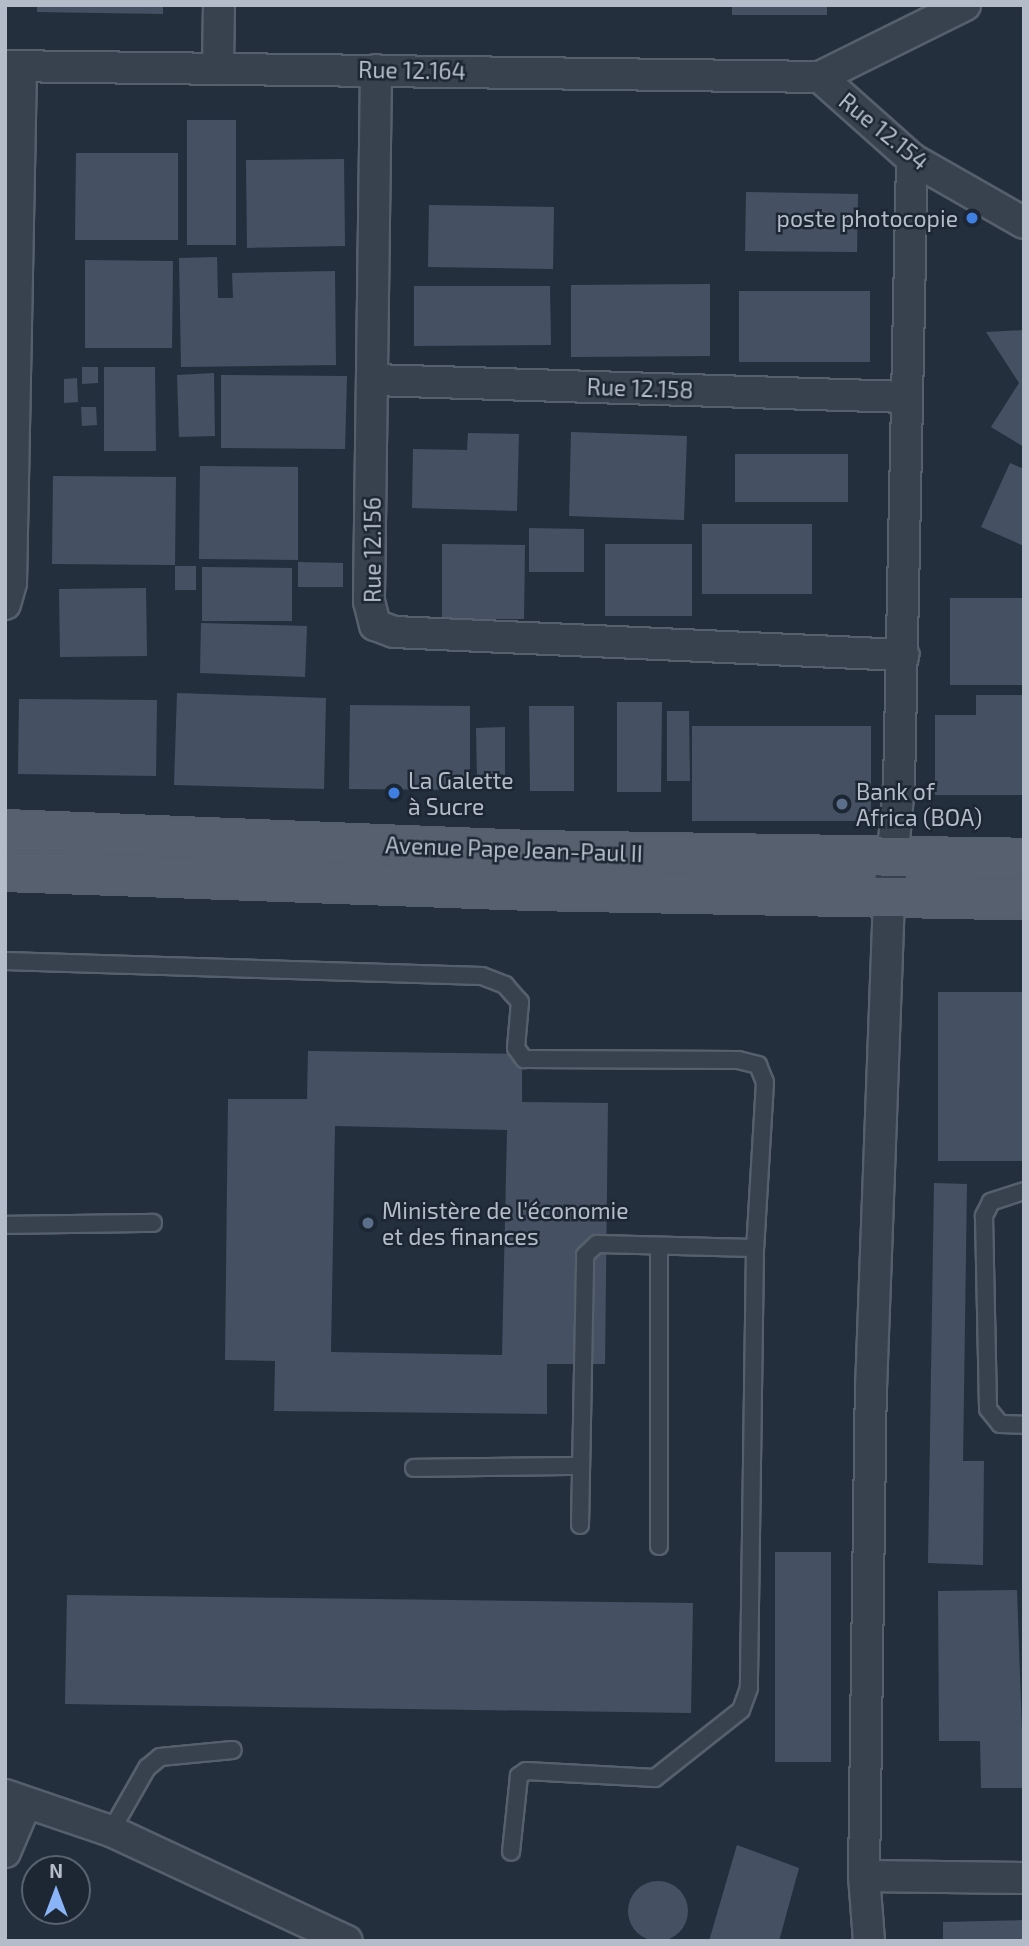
<!DOCTYPE html>
<meta charset="utf-8">
<style>
body{margin:0}
#map{position:relative;width:1029px;height:1946px;overflow:hidden;background:#242f3e;font-family:"Exo 2",sans-serif}
div>[style]{position:absolute}
[style*='--x']{left:calc(var(--x)*1px);top:calc(var(--y)*1px);width:calc(var(--w)*1px);rotate:calc(var(--a)*1deg)}
.building>*{inset:0;background:#455162}
.round{border-radius:50%}
.roads{filter:drop-shadow(2px 0 #565f6c) drop-shadow(-2px 0 #565f6c) drop-shadow(0 2px #565f6c) drop-shadow(0 -2px #565f6c)}
.lane>*{height:16px;margin:-8px;padding:0 8px;transform-origin:8px;border-radius:8px;background:#38414e}
.street>*{height:30px;margin:-15px;padding:0 15px;transform-origin:15px;border-radius:15px;background:#38414e}
.primary>*{height:38px;margin:-19px;padding:0 19px;transform-origin:19px;border-radius:19px;background:#56606e}
.dots>*{width:19px;height:19px;translate:-50% -50%;box-sizing:border-box;border:4px solid #1d2633;border-radius:50%}
span{translate:-50% -50%;white-space:nowrap;text-align:center;line-height:1.15;-webkit-text-stroke:5px #1d2633;paint-order:stroke}
.street-label{font-size:23px;color:#b4bcc9}
.poi-label{font-size:23px;color:#b4bcc9}
.right{translate:-100% -50%;text-align:right}
.left{translate:0 -50%;text-align:left}
.frame{position:absolute;inset:0;border:7px solid #b4bcc9;pointer-events:none}
.north{position:absolute;left:21px;top:1855px;width:70px;height:70px;box-sizing:border-box;background:#1d2633;border:2px solid #59626f;border-radius:50%;rotate:0deg;font-size:19px;font-weight:700;line-height:28px;text-align:center;color:#b4bcc9}
.north::after{content:'';display:block;margin:auto;width:24px;height:32px;background:#8ab4f8;clip-path:polygon(50% 0,100% 100%,50% 72%,0 100%)}
</style>
<div id="map">
<div class="building">
<i style="clip-path:polygon(37px 5px,163px 5px,163px 14px,37px 12px)"></i>
<i style="clip-path:polygon(732px 5px,827px 5px,827px 15px,732px 15px)"></i>
<i style="clip-path:polygon(187px 120px,236px 120px,236px 245px,187px 245px)"></i>
<i style="clip-path:polygon(76px 153px,178px 153px,178px 240px,75px 240px)"></i>
<i style="clip-path:polygon(344px 159px,345px 246px,247px 248px,246px 160px)"></i>
<i style="clip-path:polygon(746px 192px,858px 194px,857px 252px,745px 251px)"></i>
<i style="clip-path:polygon(429px 205px,554px 207px,553px 269px,428px 267px)"></i>
<i style="clip-path:polygon(217px 257px,218px 298px,233px 298px,232px 273px,335px 271px,336px 365px,181px 367px,179px 258px)"></i>
<i style="clip-path:polygon(85px 260px,173px 261px,172px 348px,85px 348px)"></i>
<i style="clip-path:polygon(710px 284px,710px 356px,571px 357px,571px 285px)"></i>
<i style="clip-path:polygon(414px 286px,550px 286px,551px 345px,414px 346px)"></i>
<i style="clip-path:polygon(739px 291px,870px 291px,870px 362px,739px 362px)"></i>
<i style="clip-path:polygon(1024px 330px,1024px 447px,991px 427px,1019px 383px,986px 332px)"></i>
<i style="clip-path:polygon(82px 367px,98px 367px,98px 383px,82px 384px)"></i>
<i style="clip-path:polygon(104px 367px,155px 367px,156px 451px,104px 451px)"></i>
<i style="clip-path:polygon(214px 373px,215px 436px,179px 437px,177px 375px)"></i>
<i style="clip-path:polygon(221px 375px,347px 376px,345px 449px,221px 448px)"></i>
<i style="clip-path:polygon(77px 378px,78px 402px,64px 403px,64px 379px)"></i>
<i style="clip-path:polygon(81px 407px,96px 407px,97px 425px,82px 426px)"></i>
<i style="clip-path:polygon(571px 432px,687px 436px,684px 520px,569px 516px)"></i>
<i style="clip-path:polygon(468px 433px,519px 434px,517px 511px,412px 508px,413px 449px,467px 450px)"></i>
<i style="clip-path:polygon(735px 454px,848px 454px,848px 502px,735px 502px)"></i>
<i style="clip-path:polygon(1010px 463px,1024px 469px,1024px 546px,981px 527px)"></i>
<i style="clip-path:polygon(200px 466px,298px 467px,298px 560px,199px 559px)"></i>
<i style="clip-path:polygon(53px 476px,176px 477px,175px 565px,52px 564px)"></i>
<i style="clip-path:polygon(702px 524px,812px 524px,812px 594px,702px 594px)"></i>
<i style="clip-path:polygon(529px 528px,584px 529px,584px 572px,529px 572px)"></i>
<i style="clip-path:polygon(442px 544px,525px 545px,524px 619px,442px 619px)"></i>
<i style="clip-path:polygon(605px 544px,692px 544px,692px 616px,605px 616px)"></i>
<i style="clip-path:polygon(298px 562px,343px 563px,343px 587px,298px 587px)"></i>
<i style="clip-path:polygon(175px 566px,196px 566px,196px 590px,175px 590px)"></i>
<i style="clip-path:polygon(202px 567px,292px 568px,292px 621px,202px 621px)"></i>
<i style="clip-path:polygon(146px 588px,147px 656px,60px 657px,59px 589px)"></i>
<i style="clip-path:polygon(950px 598px,1024px 598px,1024px 685px,950px 685px)"></i>
<i style="clip-path:polygon(201px 623px,307px 626px,305px 677px,200px 673px)"></i>
<i style="clip-path:polygon(177px 693px,326px 698px,324px 789px,174px 785px)"></i>
<i style="clip-path:polygon(976px 695px,1024px 695px,1024px 795px,935px 795px,935px 715px,976px 715px)"></i>
<i style="clip-path:polygon(19px 699px,157px 700px,156px 776px,18px 774px)"></i>
<i style="clip-path:polygon(617px 702px,662px 702px,661px 792px,617px 792px)"></i>
<i style="clip-path:polygon(350px 705px,470px 706px,470px 790px,349px 789px)"></i>
<i style="clip-path:polygon(529px 706px,574px 706px,574px 791px,530px 791px)"></i>
<i style="clip-path:polygon(667px 711px,689px 711px,690px 781px,667px 781px)"></i>
<i style="clip-path:polygon(692px 726px,871px 726px,871px 821px,692px 821px)"></i>
<i style="clip-path:polygon(505px 727px,505px 777px,477px 777px,476px 728px)"></i>
<i style="clip-path:polygon(938px 992px,1024px 992px,1024px 1161px,938px 1161px)"></i>
<i style="clip-path:polygon(evenodd,308px 1051px,522px 1054px,522px 1102px,608px 1103px,605px 1364px,547px 1364px,547px 1414px,274px 1411px,275px 1361px,225px 1360px,228px 1099px,307px 1099px,308px 1051px,335px 1126px,507px 1130px,502px 1355px,331px 1352px,335px 1126px)"></i>
<i style="clip-path:polygon(934px 1183px,967px 1184px,963px 1461px,984px 1461px,983px 1565px,928px 1563px)"></i>
<i style="clip-path:polygon(775px 1552px,831px 1552px,831px 1762px,775px 1762px)"></i>
<i style="clip-path:polygon(1017px 1590px,1024px 1788px,981px 1788px,980px 1741px,939px 1741px,938px 1591px)"></i>
<i style="clip-path:polygon(67px 1595px,693px 1603px,691px 1713px,65px 1704px)"></i>
<i style="clip-path:polygon(737px 1845px,799px 1868px,779px 1941px,709px 1941px)"></i>
<i class="round" style="left:628px;top:1881px;width:60px;height:60px"></i>
<i style="clip-path:polygon(1024px 1920px,1024px 1941px,943px 1941px,943px 1922px)"></i>
</div>
<div class="roads">
<div class="lane">
<i style="--x:5;--y:961;--w:477;--a:1.8"></i>
<i style="--x:482;--y:976;--w:25;--a:21"></i>
<i style="--x:505;--y:985;--w:23;--a:49"></i>
<i style="--x:520;--y:1002;--w:46;--a:95"></i>
<i style="--x:516;--y:1048;--w:14;--a:54"></i>
<i style="--x:524;--y:1059;--w:214;--a:0.3"></i>
<i style="--x:738;--y:1060;--w:21;--a:14"></i>
<i style="--x:758;--y:1065;--w:18;--a:68"></i>
<i style="--x:765;--y:1082;--w:166;--a:93.4"></i>
<i style="--x:755;--y:1248;--w:440;--a:90.8"></i>
<i style="--x:749;--y:1688;--w:23;--a:110"></i>
<i style="--x:741;--y:1710;--w:110;--a:141.7"></i>
<i style="--x:655;--y:1778;--w:129;--a:-176.9"></i>
<i style="--x:526;--y:1771;--w:9;--a:144"></i>
<i style="--x:519;--y:1776;--w:76;--a:96"></i>
<i style="--x:1024;--y:1191;--w:35;--a:162"></i>
<i style="--x:991;--y:1202;--w:16;--a:117"></i>
<i style="--x:984;--y:1216;--w:193;--a:88.8"></i>
<i style="--x:988;--y:1409;--w:19;--a:51"></i>
<i style="--x:1000;--y:1424;--w:24;--a:2"></i>
<i style="--x:5;--y:1225;--w:148;--a:-0.8"></i>
<i style="--x:659;--y:1247;--w:299;--a:90"></i>
<i style="--x:414;--y:1468;--w:166;--a:-0.7"></i>
<i style="--x:580;--y:1525;--w:270;--a:-88.9"></i>
<i style="--x:585;--y:1255;--w:16;--a:-43"></i>
<i style="--x:597;--y:1244;--w:158;--a:1.5"></i>
<i style="--x:111;--y:1831;--w:73;--a:-60.3"></i>
<i style="--x:147;--y:1768;--w:17;--a:-40"></i>
<i style="--x:160;--y:1757;--w:73;--a:-5.5"></i>
</div>
<div class="street">
<i style="--x:5;--y:66;--w:815;--a:0.77"></i>
<i style="--x:820;--y:77;--w:162;--a:-26.4"></i>
<i style="--x:218;--y:67;--w:62;--a:-89.1"></i>
<i style="--x:376;--y:70;--w:531;--a:90.76"></i>
<i style="--x:369;--y:601;--w:25;--a:76"></i>
<i style="--x:375;--y:625;--w:20;--a:20"></i>
<i style="--x:394;--y:632;--w:510;--a:2.59"></i>
<i style="--x:820;--y:77;--w:123;--a:41.7"></i>
<i style="--x:912;--y:159;--w:129;--a:29.7"></i>
<i style="--x:374;--y:380;--w:533;--a:1.83"></i>
<i style="--x:5;--y:604;--w:22;--a:-74"></i>
<i style="--x:11;--y:583;--w:516;--a:-88.89"></i>
<i style="--x:5;--y:1795;--w:112;--a:18.8"></i>
<i style="--x:111;--y:1831;--w:260;--a:25"></i>
<i style="--x:5;--y:1852;--w:51;--a:-66.9"></i>
<i style="--x:864;--y:1876;--w:160;--a:0.7"></i>
<i style="--x:869;--y:1941;--w:65;--a:-94.4"></i>
<i style="--x:864;--y:1876;--w:487;--a:-89.2"></i>
<i style="--x:871;--y:1389;--w:492;--a:-87.9"></i>
<i style="--x:889;--y:897;--w:112;--a:-84.9"></i>
<i style="--x:899;--y:785;--w:626;--a:-88.81"></i>
</div>
<div class="primary">
<i style="--x:5;--y:830;--w:526;--a:2.29"></i>
<i style="--x:531;--y:851;--w:493;--a:0.9"></i>
<i style="--x:5;--y:871;--w:528;--a:2.06"></i>
<i style="--x:533;--y:890;--w:491;--a:1.1"></i>
</div>
</div>
<div class="dots">
<i style="left:972px;top:218px;background:#3f7fe0"></i>
<i style="left:394px;top:793px;background:#3f7fe0"></i>
<i style="left:842px;top:804px;background:#5c6f8a"></i>
<i style="left:368px;top:1223px;background:#5c6f8a"></i>
</div>
<div class="street-label">
<span style="left:412px;top:70px;rotate:1deg">Rue 12.164</span>
<span style="left:884px;top:131px;rotate:39deg">Rue 12.154</span>
<span style="left:640px;top:388px;rotate:2deg">Rue 12.158</span>
<span style="left:372px;top:550px;rotate:-90deg">Rue 12.156</span>
<span style="left:514px;top:849px;rotate:2deg">Avenue Pape Jean-Paul II</span>
</div>
<div class="poi-label">
<span class="right" style="left:958px;top:218px">poste photocopie</span>
<span class="left" style="left:408px;top:793px">La Galette<br>à Sucre</span>
<span class="left" style="left:856px;top:804px">Bank of<br>Africa (BOA)</span>
<span class="left" style="left:382px;top:1223px">Ministère de l'économie<br>et des finances</span>
</div>
<div class="frame"></div>
<div class="north">N</div>
</div>
